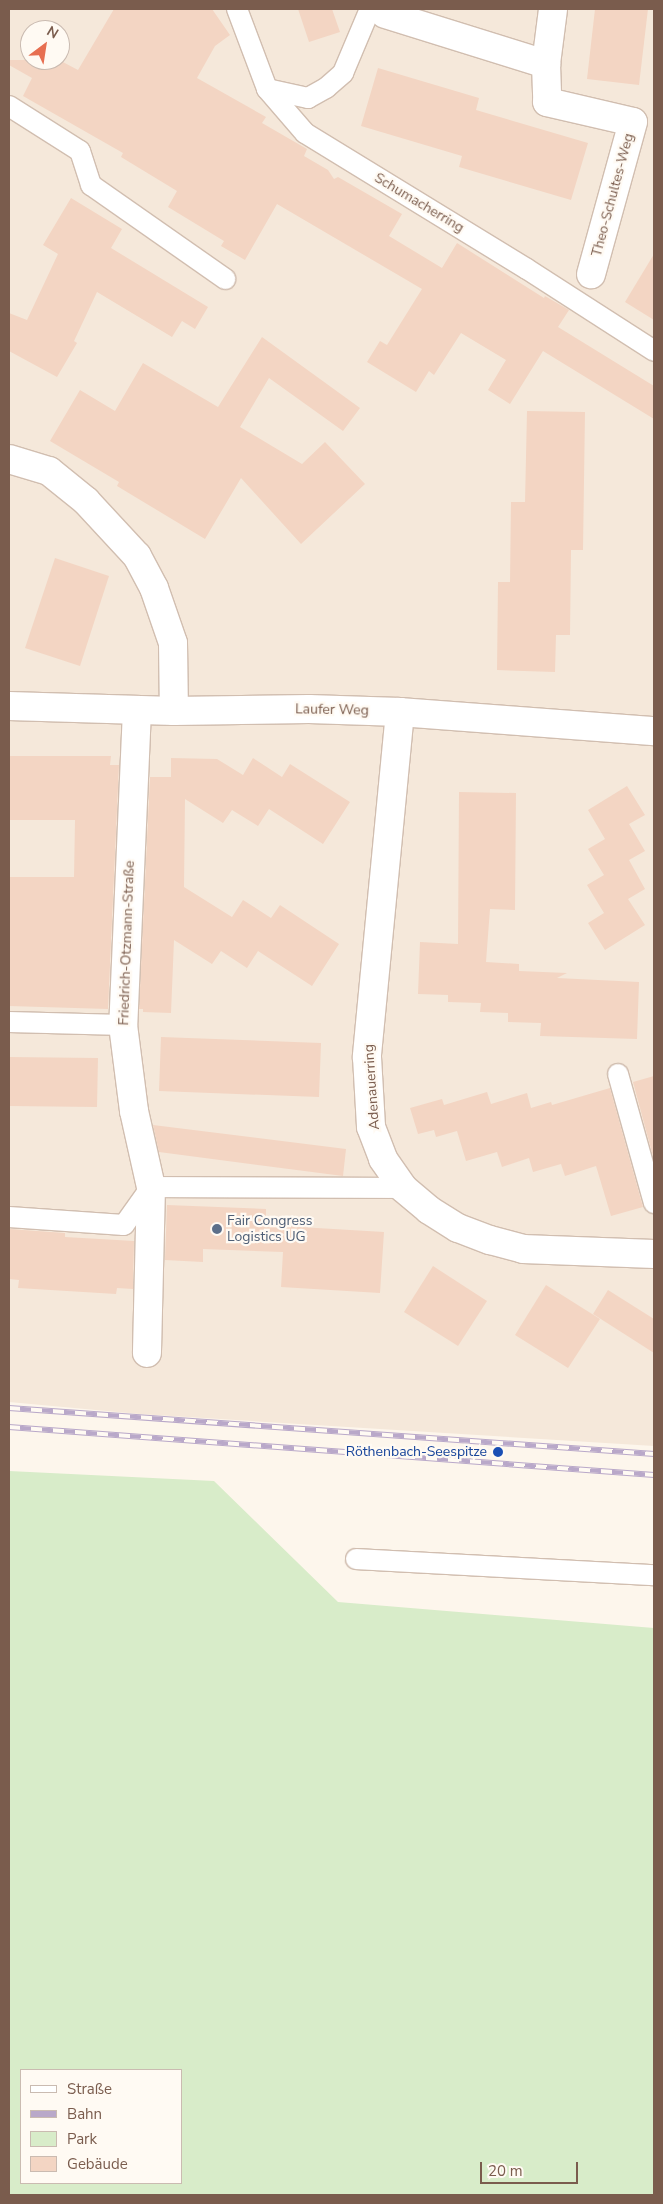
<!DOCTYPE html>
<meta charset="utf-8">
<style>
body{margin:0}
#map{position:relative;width:663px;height:2204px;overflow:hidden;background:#fdf6ec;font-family:"Nunito Sans",sans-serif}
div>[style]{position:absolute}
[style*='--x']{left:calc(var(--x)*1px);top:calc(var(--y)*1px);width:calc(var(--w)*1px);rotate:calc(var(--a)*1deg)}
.residential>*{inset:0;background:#f5e8da}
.green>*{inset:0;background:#d8ecc9}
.building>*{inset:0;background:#f3d5c3}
.roads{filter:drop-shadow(1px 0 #d1beb0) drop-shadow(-1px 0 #d1beb0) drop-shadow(0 1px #d1beb0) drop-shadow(0 -1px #d1beb0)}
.lane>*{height:20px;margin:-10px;padding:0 10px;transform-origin:10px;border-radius:10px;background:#fff}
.street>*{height:28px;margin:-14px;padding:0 14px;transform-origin:14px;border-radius:14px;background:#fff}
.rail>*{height:5.5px;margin-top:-2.75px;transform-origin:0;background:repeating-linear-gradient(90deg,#fffaf3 0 11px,#b9a8c9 0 22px);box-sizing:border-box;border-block:1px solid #b9a8c9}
.dots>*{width:14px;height:14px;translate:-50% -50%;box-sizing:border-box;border:2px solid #fffaf3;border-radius:50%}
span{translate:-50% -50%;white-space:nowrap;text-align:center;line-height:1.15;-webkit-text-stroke:4.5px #fffaf3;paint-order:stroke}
.street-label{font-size:14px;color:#7a5c4d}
.service-label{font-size:14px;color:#4e5e75}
.left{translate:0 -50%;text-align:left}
.transit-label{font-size:14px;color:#164399}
.right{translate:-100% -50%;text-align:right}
.frame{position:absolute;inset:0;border:10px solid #7a5c4d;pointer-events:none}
.legend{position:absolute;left:20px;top:2069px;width:162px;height:115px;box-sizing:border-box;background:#fffaf3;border:1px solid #cabbb1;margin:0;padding:6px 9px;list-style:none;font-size:15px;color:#7a5c4d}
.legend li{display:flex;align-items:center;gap:10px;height:25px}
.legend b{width:25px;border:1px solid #cabbb1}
.north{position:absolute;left:20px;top:20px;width:50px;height:50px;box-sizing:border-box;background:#fffaf3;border:1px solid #cabbb1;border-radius:50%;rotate:31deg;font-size:14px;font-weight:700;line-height:20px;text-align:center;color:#7a5c4d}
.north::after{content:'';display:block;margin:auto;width:18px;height:22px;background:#e76f51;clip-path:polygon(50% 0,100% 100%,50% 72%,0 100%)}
.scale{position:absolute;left:480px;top:2162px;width:98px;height:22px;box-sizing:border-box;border:2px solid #7a5c4d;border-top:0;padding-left:6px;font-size:15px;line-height:18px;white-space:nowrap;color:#7a5c4d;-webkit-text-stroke:4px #fffaf3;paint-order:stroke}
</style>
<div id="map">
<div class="residential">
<i style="clip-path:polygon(evenodd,9px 9px,654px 9px,654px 1446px,139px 1414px,9px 1402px,9px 9px,30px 30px,60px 30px,60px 60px,30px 60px,30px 30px)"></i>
</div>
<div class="green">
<i style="clip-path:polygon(evenodd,9px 1471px,214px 1481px,338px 1602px,654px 1628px,654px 2195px,9px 2195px,9px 1471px,21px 2070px,181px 2070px,181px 2183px,21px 2183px,21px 2070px)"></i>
</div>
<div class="building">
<i style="clip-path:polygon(114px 9px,212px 9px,230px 35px,215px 46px,197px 78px,266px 117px,262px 123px,307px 149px,304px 156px,328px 170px,334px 179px,338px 177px,402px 214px,389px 236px,442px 268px,457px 243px,544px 298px,545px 296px,569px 310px,558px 327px,654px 386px,654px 419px,543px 351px,510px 404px,488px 390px,506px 360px,461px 333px,434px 375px,429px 371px,416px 392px,367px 362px,380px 341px,387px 345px,422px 289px,277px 204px,245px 260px,221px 246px,224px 241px,168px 207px,177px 191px,121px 157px,123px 153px,23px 96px,32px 78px,9px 65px,9px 60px,59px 60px,78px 70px)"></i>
<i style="clip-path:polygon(298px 9px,332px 9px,340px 32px,309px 42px)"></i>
<i style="clip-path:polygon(595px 9px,648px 9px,639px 85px,587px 79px)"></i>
<i style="clip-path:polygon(378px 68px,479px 98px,476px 110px,588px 143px,571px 200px,459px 167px,462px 156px,361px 126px)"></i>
<i style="clip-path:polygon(71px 198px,122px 229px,111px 248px,208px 307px,195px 329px,182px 321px,172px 337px,97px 292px,74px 341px,77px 343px,57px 377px,9px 351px,9px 313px,27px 320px,58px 254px,43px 245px)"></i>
<i style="clip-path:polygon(654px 254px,654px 320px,625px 302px)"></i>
<i style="clip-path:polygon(262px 337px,360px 408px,343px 431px,269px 378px,240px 427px,302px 464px,325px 442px,365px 484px,301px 544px,241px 478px,205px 539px,117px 486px,119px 482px,50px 441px,80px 390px,115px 411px,143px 363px,218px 407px)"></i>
<i style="clip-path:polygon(527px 411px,585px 412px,583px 550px,571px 550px,570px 635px,556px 635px,555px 672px,497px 670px,498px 582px,510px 582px,511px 502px,525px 502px)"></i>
<i style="clip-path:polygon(55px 558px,109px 576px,80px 666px,25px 648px)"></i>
<i style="clip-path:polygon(9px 756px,111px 756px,110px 765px,119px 765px,108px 1009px,9px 1006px,9px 877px,74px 877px,75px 820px,9px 820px)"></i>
<i style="clip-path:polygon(171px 758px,217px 759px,243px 775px,253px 758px,282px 777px,290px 764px,350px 802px,323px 844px,269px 809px,258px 826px,232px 810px,223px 823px,185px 799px,184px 887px,232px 917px,243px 900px,271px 918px,280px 905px,339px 944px,312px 986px,258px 951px,247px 968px,221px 951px,212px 964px,174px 940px,171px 1013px,143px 1012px,143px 1009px,139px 1009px,150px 777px,171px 777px)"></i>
<i style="clip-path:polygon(627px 786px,645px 815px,629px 824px,645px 851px,629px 860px,645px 889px,628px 899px,645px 925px,605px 950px,588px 923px,604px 913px,587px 885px,604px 875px,588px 849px,605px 839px,588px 810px)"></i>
<i style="clip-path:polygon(459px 792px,516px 793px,515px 910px,490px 909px,486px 962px,519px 964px,519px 971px,567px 973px,557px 978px,639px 982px,637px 1039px,540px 1036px,541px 1023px,508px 1022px,508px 1013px,480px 1012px,481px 1003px,448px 1002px,448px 995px,418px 994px,420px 942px,458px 944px)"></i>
<i style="clip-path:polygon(161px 1037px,321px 1043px,319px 1097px,159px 1091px)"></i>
<i style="clip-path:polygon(9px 1057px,98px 1058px,97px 1107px,9px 1106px)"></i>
<i style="clip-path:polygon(654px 1076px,654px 1160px,633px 1082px)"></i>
<i style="clip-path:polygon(610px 1088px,643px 1207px,611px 1216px,596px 1166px,565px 1176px,561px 1164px,533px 1172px,529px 1158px,502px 1167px,497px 1152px,466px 1161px,457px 1131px,436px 1137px,434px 1130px,418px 1134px,410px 1108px,442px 1099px,444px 1105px,487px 1092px,491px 1104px,527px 1093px,531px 1108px,551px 1102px,552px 1105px)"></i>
<i style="clip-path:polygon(153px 1125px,346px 1149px,343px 1176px,159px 1152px)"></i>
<i style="clip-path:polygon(167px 1205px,266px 1209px,266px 1225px,384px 1232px,380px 1293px,281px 1287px,283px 1252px,203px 1249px,203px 1262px,165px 1260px)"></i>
<i style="clip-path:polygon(9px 1229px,65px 1233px,65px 1237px,134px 1241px,133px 1289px,117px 1288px,116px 1294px,18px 1288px,19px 1280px,9px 1279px)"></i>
<i style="clip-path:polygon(433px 1266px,487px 1301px,458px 1346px,404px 1312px)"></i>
<i style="clip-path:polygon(546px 1285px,600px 1319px,568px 1368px,515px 1335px)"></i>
<i style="clip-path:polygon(608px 1290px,654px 1319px,654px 1353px,593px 1314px)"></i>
</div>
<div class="roads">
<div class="lane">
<i style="--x:237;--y:9;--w:85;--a:69.4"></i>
<i style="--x:267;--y:89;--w:58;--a:49.2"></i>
<i style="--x:305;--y:133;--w:260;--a:31.5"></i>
<i style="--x:527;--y:269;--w:151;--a:32.8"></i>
<i style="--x:267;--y:89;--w:42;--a:12.4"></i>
<i style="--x:308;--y:98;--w:21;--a:-29"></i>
<i style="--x:326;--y:88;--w:23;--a:-41"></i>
<i style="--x:343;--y:73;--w:69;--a:-67.1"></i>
<i style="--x:9;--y:106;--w:84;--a:32.4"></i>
<i style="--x:80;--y:151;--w:36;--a:72"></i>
<i style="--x:91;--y:185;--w:164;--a:35"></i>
<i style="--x:9;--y:1022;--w:114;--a:1.5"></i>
<i style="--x:618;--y:1074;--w:134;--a:74.4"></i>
<i style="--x:9;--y:1217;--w:115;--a:4"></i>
<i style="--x:124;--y:1225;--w:47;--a:-54.6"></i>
<i style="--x:151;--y:1187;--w:252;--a:0.2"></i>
<i style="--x:356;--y:1559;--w:298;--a:3.1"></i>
</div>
<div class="street">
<i style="--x:385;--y:14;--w:169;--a:17.3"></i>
<i style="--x:546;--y:64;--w:55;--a:-82.7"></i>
<i style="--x:546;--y:64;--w:38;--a:88"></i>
<i style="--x:547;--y:102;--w:88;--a:13.1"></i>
<i style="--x:633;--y:122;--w:158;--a:105.4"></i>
<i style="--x:9;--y:459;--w:42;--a:16.7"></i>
<i style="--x:49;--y:471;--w:48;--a:39"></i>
<i style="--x:86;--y:501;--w:75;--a:47.2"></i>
<i style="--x:137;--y:556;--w:36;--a:62"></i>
<i style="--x:154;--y:588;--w:58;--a:70.9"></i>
<i style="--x:173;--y:643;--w:68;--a:89.2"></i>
<i style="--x:9;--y:706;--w:165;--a:1.7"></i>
<i style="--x:174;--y:711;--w:135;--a:-0.8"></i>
<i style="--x:309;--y:709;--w:91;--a:1.9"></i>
<i style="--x:400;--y:712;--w:255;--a:4.3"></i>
<i style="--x:137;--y:710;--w:315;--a:92.5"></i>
<i style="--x:123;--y:1025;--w:87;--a:82.7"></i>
<i style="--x:134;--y:1111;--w:78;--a:77.4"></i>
<i style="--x:151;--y:1187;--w:166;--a:91.4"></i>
<i style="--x:400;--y:712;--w:347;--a:95.5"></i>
<i style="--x:367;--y:1057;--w:70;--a:86.7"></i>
<i style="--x:371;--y:1127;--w:34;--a:69"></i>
<i style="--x:383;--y:1159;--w:35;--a:55"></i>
<i style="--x:403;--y:1188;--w:34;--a:40"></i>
<i style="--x:429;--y:1210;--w:34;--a:32"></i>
<i style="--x:458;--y:1228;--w:34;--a:21"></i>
<i style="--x:490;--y:1240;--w:34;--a:15"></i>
<i style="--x:523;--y:1249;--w:131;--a:2.2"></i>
</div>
</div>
<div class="rail">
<i style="--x:9;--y:1408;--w:647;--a:4.08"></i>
<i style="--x:9;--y:1427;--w:647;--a:4.26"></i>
</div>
<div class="dots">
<i style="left:217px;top:1229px;background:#5c6f8a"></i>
<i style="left:498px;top:1452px;background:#1a4fb4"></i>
</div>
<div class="street-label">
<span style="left:613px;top:195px;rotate:-75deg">Theo-Schultes-Weg</span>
<span style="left:419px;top:203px;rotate:31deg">Schumacherring</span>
<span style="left:332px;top:710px;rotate:1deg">Laufer Weg</span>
<span style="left:127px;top:943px;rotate:-88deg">Friedrich-Otzmann-Straße</span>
<span style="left:372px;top:1087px;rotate:-94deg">Adenauerring</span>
</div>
<div class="service-label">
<span class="left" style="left:227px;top:1229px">Fair Congress<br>Logistics UG</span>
</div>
<div class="transit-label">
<span class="right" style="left:487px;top:1452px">Röthenbach-Seespitze</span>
</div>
<div class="frame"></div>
<ul class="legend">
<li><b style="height:6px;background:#fff"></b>Straße</li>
<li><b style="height:6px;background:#b9a8c9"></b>Bahn</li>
<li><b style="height:14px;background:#d8ecc9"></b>Park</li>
<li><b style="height:14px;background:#f3d5c3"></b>Gebäude</li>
</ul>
<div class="north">N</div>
<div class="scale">20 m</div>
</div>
